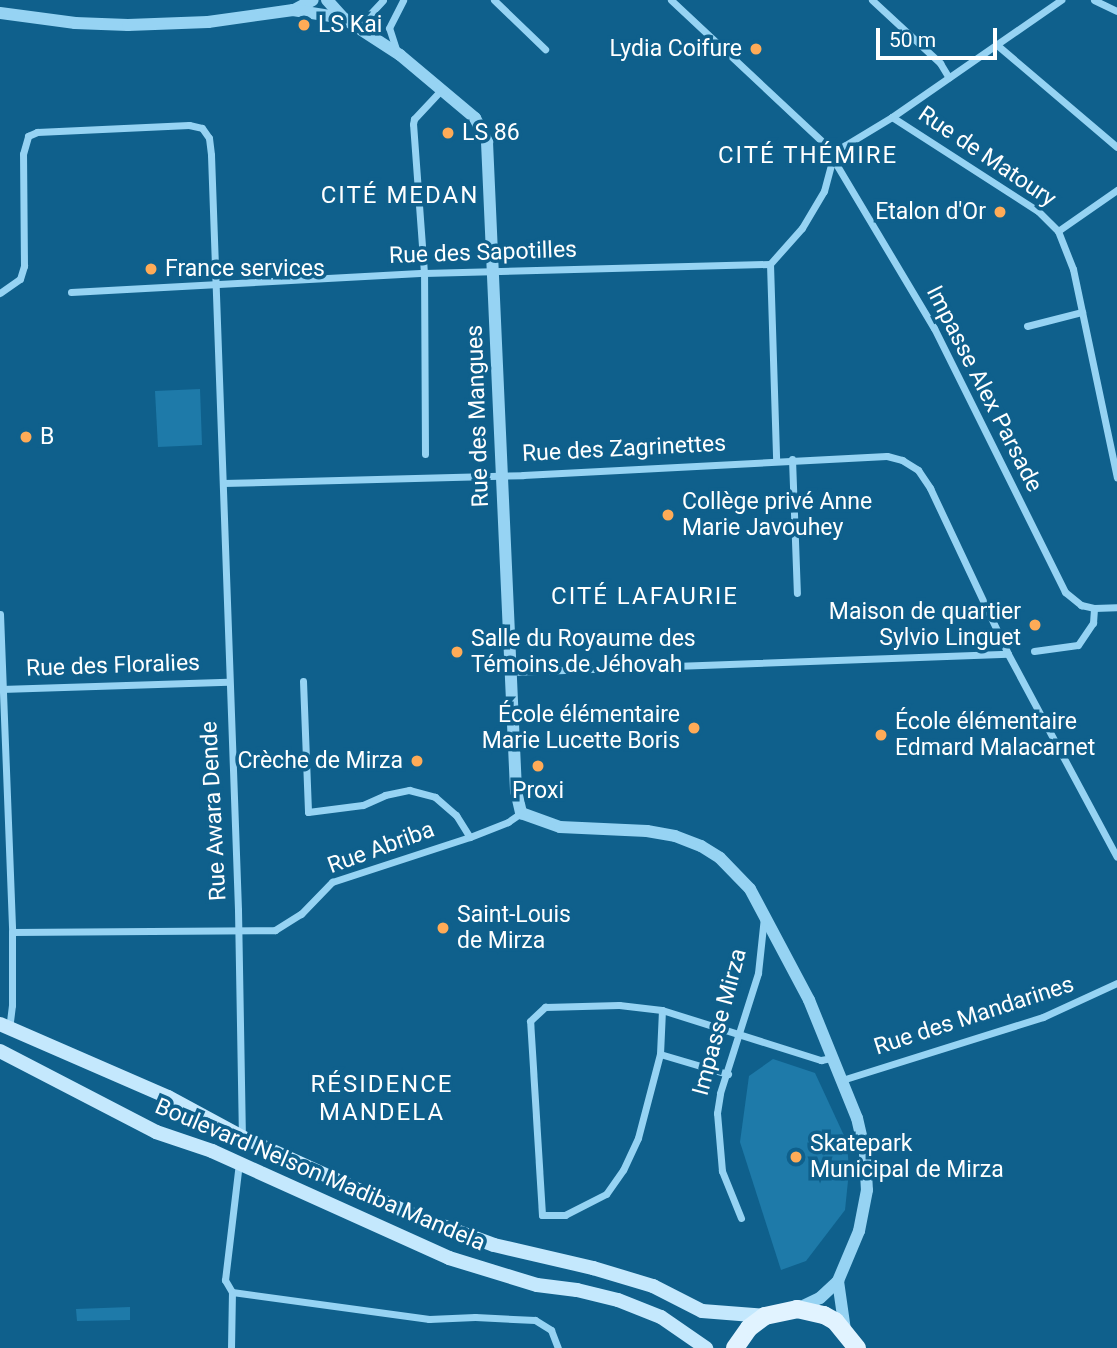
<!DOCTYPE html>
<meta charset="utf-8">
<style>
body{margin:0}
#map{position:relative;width:1117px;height:1348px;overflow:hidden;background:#0f608c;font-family:Roboto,sans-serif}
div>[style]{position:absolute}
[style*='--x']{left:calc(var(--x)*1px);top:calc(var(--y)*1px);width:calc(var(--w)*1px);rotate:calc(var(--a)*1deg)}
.green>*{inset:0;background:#1e7aa9}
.minor>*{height:7px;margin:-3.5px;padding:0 3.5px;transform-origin:3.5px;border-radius:3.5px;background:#96d3f3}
.tertiary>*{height:12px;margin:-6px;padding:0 6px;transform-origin:6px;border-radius:6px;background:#96d3f3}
.secondary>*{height:14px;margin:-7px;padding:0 7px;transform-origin:7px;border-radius:7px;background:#c4e8fd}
.primary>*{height:18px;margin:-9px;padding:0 9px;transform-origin:9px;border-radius:9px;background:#e1f3ff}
.dots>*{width:19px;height:19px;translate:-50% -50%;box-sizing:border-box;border:4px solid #0f608c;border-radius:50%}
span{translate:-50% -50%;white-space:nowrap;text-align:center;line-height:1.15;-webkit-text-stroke:7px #0f608c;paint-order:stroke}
.poi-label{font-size:23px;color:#fff}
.left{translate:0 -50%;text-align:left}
.right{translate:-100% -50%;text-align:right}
.street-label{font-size:23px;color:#fff}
.neighbourhood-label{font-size:24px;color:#fff;letter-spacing:2px}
.scale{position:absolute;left:876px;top:28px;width:121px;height:32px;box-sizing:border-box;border:4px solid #fff;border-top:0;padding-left:9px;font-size:21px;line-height:24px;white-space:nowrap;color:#fff;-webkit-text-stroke:5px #0f608c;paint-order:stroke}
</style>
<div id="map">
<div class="green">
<i style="clip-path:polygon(200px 389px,202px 445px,158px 447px,155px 391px)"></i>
<i style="clip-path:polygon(773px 1059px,815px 1073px,847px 1142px,849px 1171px,845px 1210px,806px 1261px,781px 1270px,740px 1142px,749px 1076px)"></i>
<i style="clip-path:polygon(130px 1307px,130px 1320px,77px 1321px,76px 1309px)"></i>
</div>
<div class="minor">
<i style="--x:494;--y:0;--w:71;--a:43.9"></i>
<i style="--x:671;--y:0;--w:208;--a:43.1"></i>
<i style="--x:823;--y:142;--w:217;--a:59.2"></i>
<i style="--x:934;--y:328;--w:295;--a:63.6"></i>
<i style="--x:1065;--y:592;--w:21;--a:39"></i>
<i style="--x:1081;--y:605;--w:13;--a:13"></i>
<i style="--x:1094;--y:608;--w:23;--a:-2"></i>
<i style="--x:872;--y:0;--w:93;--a:42.8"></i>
<i style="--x:940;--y:63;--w:17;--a:59"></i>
<i style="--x:1094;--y:0;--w:25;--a:26"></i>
<i style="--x:359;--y:26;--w:35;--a:-47"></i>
<i style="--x:997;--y:45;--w:157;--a:40.4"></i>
<i style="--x:396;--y:49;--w:22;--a:-108"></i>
<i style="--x:389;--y:28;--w:31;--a:-63"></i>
<i style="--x:892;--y:117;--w:174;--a:32.8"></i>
<i style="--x:1038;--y:211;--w:28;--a:45"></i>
<i style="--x:1058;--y:231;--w:41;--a:68.5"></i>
<i style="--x:1073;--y:269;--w:213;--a:78.1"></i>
<i style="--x:1058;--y:231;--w:72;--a:-34.8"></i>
<i style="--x:770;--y:264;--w:196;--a:88.2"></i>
<i style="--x:71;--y:292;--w:354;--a:-3.1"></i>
<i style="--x:424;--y:273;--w:346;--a:-1.5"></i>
<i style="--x:770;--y:264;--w:48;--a:-48.4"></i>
<i style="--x:802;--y:228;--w:43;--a:-59.3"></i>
<i style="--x:824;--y:191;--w:35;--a:-75"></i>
<i style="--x:833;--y:157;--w:16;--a:-45"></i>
<i style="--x:844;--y:146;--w:56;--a:-31.1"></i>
<i style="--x:892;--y:117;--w:206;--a:-34.7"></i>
<i style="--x:0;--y:293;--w:24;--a:-35"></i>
<i style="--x:20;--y:279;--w:14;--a:-73"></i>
<i style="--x:24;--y:266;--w:112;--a:-90.5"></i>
<i style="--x:23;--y:154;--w:19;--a:-74"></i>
<i style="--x:28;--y:136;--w:10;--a:-24"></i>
<i style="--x:37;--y:132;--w:152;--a:-2.6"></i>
<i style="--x:189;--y:125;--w:13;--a:13"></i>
<i style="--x:202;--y:128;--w:12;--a:55"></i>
<i style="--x:209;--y:138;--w:17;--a:83"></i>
<i style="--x:211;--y:155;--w:755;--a:87.95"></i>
<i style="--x:238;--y:910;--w:227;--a:89"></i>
<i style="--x:1027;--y:326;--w:57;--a:-14.3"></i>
<i style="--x:425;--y:454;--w:181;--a:-90.3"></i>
<i style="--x:424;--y:273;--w:149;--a:-94.2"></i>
<i style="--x:413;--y:124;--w:5;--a:-79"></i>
<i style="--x:414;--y:119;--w:41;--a:-47"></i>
<i style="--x:792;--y:459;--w:134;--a:87.9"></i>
<i style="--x:223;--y:483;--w:300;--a:-1.5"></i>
<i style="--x:523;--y:475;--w:364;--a:-3"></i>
<i style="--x:887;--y:456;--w:16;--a:15"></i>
<i style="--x:902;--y:460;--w:19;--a:32"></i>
<i style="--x:918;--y:470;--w:22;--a:56"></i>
<i style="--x:930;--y:488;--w:183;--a:64.8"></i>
<i style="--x:1008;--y:654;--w:230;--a:61.8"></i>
<i style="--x:0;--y:614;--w:318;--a:87.8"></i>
<i style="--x:12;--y:932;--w:73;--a:90"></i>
<i style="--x:12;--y:1005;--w:23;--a:97"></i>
<i style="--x:1034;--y:651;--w:44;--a:-7.8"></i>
<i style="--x:1078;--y:645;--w:27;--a:-56"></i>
<i style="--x:1093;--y:623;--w:15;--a:-86"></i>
<i style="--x:510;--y:672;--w:498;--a:-2.1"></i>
<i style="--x:303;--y:681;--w:131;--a:87.8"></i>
<i style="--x:308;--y:812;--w:55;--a:-7.3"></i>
<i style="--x:363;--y:805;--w:24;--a:-24"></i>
<i style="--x:385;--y:795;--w:25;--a:-12"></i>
<i style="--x:409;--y:790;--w:27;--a:15"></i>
<i style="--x:435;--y:797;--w:28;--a:41"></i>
<i style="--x:456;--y:815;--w:26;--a:58"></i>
<i style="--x:1;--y:689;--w:227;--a:-1.8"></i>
<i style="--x:12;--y:932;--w:263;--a:-0.4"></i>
<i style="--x:275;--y:930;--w:31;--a:-32"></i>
<i style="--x:301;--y:914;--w:45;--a:-45.9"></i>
<i style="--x:332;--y:882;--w:145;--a:-18.1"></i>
<i style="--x:470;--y:837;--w:41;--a:-21.5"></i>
<i style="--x:508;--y:822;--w:16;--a:-35"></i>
<i style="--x:662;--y:1010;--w:44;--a:92.6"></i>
<i style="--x:660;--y:1054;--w:87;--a:104.7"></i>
<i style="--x:638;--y:1138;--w:35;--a:115"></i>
<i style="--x:623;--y:1170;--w:29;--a:125"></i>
<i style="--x:606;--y:1194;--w:46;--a:152.9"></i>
<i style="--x:565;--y:1215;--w:23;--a:180"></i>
<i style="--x:542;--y:1215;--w:194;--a:-93.5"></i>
<i style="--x:530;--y:1021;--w:21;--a:-43"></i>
<i style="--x:545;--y:1007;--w:74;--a:-1.5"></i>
<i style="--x:619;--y:1005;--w:43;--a:6.6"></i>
<i style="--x:662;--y:1010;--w:167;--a:17.5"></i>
<i style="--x:821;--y:1060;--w:10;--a:-11"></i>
<i style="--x:660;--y:1054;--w:71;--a:16.4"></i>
<i style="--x:842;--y:1080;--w:211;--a:-17.4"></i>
<i style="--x:1043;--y:1017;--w:81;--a:-24.7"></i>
<i style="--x:741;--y:1218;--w:51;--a:-112"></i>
<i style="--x:722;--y:1171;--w:58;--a:-94.9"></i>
<i style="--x:717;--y:1113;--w:20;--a:-81"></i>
<i style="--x:720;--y:1093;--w:126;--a:-72.4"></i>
<i style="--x:758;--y:973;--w:56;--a:-83.9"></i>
<i style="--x:232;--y:1292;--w:199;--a:7.8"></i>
<i style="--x:429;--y:1319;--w:46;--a:-2.5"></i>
<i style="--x:475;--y:1317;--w:60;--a:2.9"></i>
<i style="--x:535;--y:1320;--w:19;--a:32"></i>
<i style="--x:551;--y:1330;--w:19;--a:69"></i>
<i style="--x:231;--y:1348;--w:56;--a:-89"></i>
<i style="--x:232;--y:1292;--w:14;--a:-120"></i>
<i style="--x:225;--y:1280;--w:118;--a:-83.2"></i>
</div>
<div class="tertiary">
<i style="--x:327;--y:0;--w:24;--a:48"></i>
<i style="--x:294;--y:10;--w:21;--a:-28"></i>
<i style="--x:0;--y:13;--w:76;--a:7.6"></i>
<i style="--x:75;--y:23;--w:53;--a:2.2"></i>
<i style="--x:128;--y:25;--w:80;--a:-2.1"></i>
<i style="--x:208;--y:22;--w:86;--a:-8"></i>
<i style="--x:293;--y:10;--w:51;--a:9.1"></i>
<i style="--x:343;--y:18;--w:68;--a:33"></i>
<i style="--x:400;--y:55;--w:98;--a:40"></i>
<i style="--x:475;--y:118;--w:27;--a:63"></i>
<i style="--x:487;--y:142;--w:650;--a:87.44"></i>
<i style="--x:516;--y:791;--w:23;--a:77"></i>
<i style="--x:521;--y:813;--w:41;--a:19.7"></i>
<i style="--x:560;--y:827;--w:87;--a:2.6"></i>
<i style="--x:647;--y:831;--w:28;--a:10"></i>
<i style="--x:675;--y:836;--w:28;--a:21"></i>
<i style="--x:701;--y:846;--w:22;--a:32"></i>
<i style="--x:720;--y:858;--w:43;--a:45.9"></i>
<i style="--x:750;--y:889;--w:126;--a:62"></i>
<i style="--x:809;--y:1000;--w:127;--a:67.9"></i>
<i style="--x:857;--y:1118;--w:36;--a:77"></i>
<i style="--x:865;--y:1153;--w:37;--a:87"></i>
<i style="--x:867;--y:1190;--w:42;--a:101"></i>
<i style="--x:859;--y:1231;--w:54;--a:112.8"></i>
<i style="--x:838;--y:1281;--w:49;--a:81.9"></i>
<i style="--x:797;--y:1309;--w:25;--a:-26"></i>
<i style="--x:820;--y:1298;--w:25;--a:-43"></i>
</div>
<div class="secondary">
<i style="--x:0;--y:1024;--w:183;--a:23.5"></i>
<i style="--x:168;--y:1097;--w:84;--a:28.4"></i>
<i style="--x:242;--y:1137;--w:188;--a:24.5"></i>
<i style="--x:413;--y:1215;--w:86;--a:20.3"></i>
<i style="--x:494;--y:1245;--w:102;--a:13.1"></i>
<i style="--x:593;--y:1268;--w:63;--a:16.7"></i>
<i style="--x:653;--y:1286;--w:55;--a:27"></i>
<i style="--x:702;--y:1311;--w:63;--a:4.5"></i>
<i style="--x:0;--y:1051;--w:176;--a:27.4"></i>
<i style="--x:156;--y:1132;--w:59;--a:18.7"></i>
<i style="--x:212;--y:1151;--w:260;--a:24.3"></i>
<i style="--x:449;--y:1258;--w:92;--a:17.1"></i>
<i style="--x:537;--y:1285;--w:40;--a:7.1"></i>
<i style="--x:577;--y:1290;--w:42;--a:13.7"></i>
<i style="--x:618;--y:1300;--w:46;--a:21.6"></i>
<i style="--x:661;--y:1317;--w:55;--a:34.6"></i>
</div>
<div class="primary">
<i style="--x:735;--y:1348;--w:24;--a:-55"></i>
<i style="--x:749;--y:1328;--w:20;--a:-37"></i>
<i style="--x:765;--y:1316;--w:33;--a:-12"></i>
<i style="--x:797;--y:1309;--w:28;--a:13"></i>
<i style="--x:824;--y:1315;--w:13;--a:29"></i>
<i style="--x:835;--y:1321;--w:35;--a:51"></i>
</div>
<div class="dots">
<i style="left:304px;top:25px;background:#ffab57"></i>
<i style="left:756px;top:49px;background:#ffab57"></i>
<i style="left:448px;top:133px;background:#ffab57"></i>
<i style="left:1000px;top:212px;background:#ffab57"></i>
<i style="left:151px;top:269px;background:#ffab57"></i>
<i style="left:26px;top:437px;background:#ffab57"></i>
<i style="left:668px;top:515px;background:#ffab57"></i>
<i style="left:1035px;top:625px;background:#ffab57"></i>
<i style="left:457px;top:652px;background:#ffab57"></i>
<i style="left:694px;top:728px;background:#ffab57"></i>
<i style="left:881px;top:735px;background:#ffab57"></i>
<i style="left:417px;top:761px;background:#ffab57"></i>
<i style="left:538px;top:766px;background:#ffab57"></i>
<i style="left:443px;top:928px;background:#ffab57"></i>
<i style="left:796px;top:1157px;background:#ffab57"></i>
</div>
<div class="poi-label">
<span class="left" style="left:318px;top:25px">LS Kai</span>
<span class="right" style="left:742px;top:49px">Lydia Coifure</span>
<span class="left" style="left:462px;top:133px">LS 86</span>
<span class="right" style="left:986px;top:212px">Etalon d'Or</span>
<span class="left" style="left:165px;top:269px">France services</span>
<span class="left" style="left:40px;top:437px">B</span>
<span class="left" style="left:682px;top:515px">Collège privé Anne<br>Marie Javouhey</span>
<span class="right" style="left:1021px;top:625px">Maison de quartier<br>Sylvio Linguet</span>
<span class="left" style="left:471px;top:652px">Salle du Royaume des<br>Témoins de Jéhovah</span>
<span class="right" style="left:680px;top:728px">École élémentaire<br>Marie Lucette Boris</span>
<span class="left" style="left:895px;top:735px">École élémentaire<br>Edmard Malacarnet</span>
<span class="right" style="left:403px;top:761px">Crèche de Mirza</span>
<span style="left:538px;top:791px">Proxi</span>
<span class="left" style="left:457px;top:928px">Saint-Louis<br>de Mirza</span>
<span class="left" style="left:810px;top:1157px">Skatepark<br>Municipal de Mirza</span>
</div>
<div class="street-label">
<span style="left:987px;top:157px;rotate:34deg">Rue de Matoury</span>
<span style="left:483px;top:253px;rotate:-2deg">Rue des Sapotilles</span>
<span style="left:984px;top:389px;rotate:63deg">Impasse Alex Parsade</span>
<span style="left:478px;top:416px;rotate:-92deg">Rue des Mangues</span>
<span style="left:624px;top:449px;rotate:-3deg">Rue des Zagrinettes</span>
<span style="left:113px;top:666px;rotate:-2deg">Rue des Floralies</span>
<span style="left:214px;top:811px;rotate:-93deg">Rue Awara Dende</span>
<span style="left:381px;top:848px;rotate:-20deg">Rue Abriba</span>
<span style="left:974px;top:1016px;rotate:-18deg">Rue des Mandarines</span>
<span style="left:720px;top:1022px;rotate:-75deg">Impasse Mirza</span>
<span style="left:320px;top:1175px;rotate:23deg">Boulevard Nelson Madiba Mandela</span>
</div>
<div class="neighbourhood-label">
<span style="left:808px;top:156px">CITÉ THÉMIRE</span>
<span style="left:400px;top:196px">CITÉ MEDAN</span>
<span style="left:645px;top:597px">CITÉ LAFAURIE</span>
<span style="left:382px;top:1099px">RÉSIDENCE<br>MANDELA</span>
</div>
<div class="scale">50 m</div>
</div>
